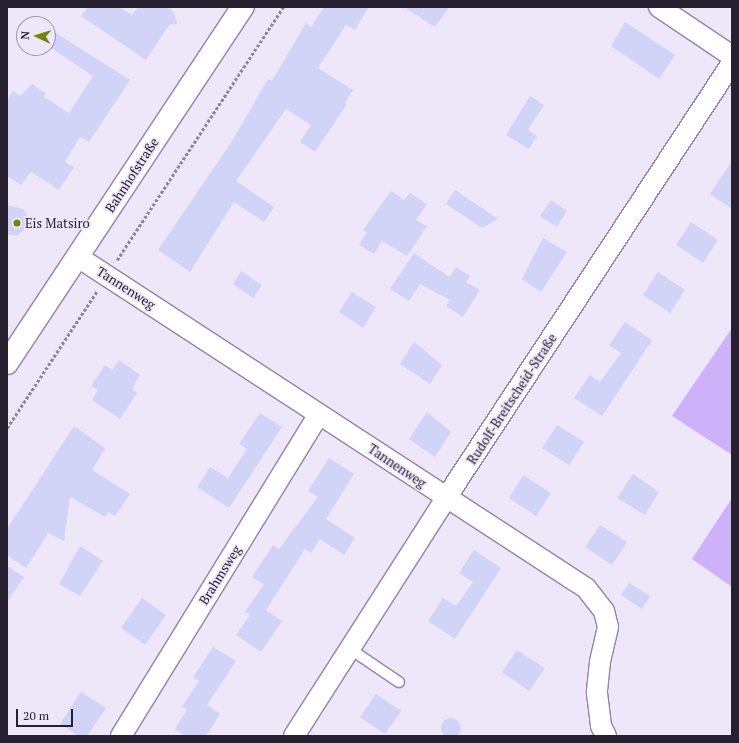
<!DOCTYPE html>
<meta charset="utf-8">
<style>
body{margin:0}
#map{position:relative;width:739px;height:743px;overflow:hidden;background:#eee7f9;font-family:"PT Serif",serif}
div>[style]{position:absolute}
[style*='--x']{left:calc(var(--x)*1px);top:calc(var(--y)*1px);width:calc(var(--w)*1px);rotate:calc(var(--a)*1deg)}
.green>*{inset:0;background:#ceb2f9}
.building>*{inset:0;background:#d1d3f7}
.round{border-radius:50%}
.path>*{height:2.5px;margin-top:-1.25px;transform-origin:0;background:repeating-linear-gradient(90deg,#8d8698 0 3px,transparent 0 5px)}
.roads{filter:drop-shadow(1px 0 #9282ab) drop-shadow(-1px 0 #9282ab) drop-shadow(0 1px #9282ab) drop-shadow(0 -1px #9282ab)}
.lane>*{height:10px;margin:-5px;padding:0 5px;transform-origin:5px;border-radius:5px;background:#fff}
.street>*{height:20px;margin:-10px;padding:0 10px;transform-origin:10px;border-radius:10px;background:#fff}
.secondary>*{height:22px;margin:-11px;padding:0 11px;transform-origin:11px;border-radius:11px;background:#fff}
.dots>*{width:11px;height:11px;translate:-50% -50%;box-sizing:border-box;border:2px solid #eee7f9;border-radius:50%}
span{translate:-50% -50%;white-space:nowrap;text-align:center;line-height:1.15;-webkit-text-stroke:3.5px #eee7f9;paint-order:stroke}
.street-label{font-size:13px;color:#262030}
.poi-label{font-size:13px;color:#262030}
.left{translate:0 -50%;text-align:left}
.frame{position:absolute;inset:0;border:8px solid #262030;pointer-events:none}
.north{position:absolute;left:16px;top:16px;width:40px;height:40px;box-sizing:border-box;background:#eee7f9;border:1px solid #9e97a9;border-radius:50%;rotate:274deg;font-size:11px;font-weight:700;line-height:16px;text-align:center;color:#262030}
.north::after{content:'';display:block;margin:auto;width:14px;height:18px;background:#6e8900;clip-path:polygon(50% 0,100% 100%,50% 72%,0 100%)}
.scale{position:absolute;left:16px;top:709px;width:57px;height:18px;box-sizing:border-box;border:2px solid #262030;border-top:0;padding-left:5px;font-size:12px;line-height:14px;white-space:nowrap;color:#262030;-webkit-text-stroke:3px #eee7f9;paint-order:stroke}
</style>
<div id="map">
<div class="green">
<i style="clip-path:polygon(732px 328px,732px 455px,672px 416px)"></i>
<i style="clip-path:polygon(732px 498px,732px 587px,692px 559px)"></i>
</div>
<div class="building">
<i style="clip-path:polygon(88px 7px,119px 7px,132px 15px,138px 7px,167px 7px,174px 12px,177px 24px,169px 25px,146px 60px,81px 16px)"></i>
<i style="clip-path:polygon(324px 7px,369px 7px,355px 30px,346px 25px,318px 68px,353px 90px,345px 103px,347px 104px,315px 152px,300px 142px,311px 125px,286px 109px,236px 181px,274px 207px,264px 222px,234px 202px,190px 272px,158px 250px,232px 141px,268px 79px,272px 81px,306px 23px,311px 27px)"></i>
<i style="clip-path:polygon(404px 7px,449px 7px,435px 27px)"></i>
<i style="clip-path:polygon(625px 22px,675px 55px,659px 79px,611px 46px)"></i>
<i style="clip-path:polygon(48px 28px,130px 80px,89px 142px,80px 137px,65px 162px,74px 167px,59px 190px,31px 172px,21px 185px,7px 176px,7px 100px,13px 91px,20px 96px,32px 84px,46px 93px,44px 97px,69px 113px,93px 76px,48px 46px)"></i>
<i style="clip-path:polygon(530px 96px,544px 105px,528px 130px,537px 136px,529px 149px,506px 135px)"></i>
<i style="clip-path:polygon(732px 161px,732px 209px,710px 194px)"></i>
<i style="clip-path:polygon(455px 190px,498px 219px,482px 228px,446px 204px)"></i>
<i style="clip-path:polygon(391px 191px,404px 200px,410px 193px,427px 204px,416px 220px,427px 226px,407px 256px,382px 241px,374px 254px,359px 245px,367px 232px,363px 230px)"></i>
<i style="clip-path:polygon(551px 200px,567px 211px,557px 227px,540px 216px)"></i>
<i style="clip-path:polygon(7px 205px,23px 209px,28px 217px,26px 228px,17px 236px,7px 234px)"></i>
<i style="clip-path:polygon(691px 222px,718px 240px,703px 263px,676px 245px)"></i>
<i style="clip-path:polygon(543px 238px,567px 252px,541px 292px,522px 279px)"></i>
<i style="clip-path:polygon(414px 253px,449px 277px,456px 267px,470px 276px,466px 282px,480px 290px,463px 317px,446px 306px,450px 300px,420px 284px,409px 301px,390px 289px)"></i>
<i style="clip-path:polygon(241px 271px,262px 285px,253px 298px,233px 284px)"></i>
<i style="clip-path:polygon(658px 272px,685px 290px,670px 313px,643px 295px)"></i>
<i style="clip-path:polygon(352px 292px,376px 307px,363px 328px,339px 312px)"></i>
<i style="clip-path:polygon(625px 322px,652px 340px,602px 416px,574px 398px,590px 375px,600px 382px,621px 353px,609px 345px)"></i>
<i style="clip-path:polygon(414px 342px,442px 365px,430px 384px,400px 364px)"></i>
<i style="clip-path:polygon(119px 360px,140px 375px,132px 389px,137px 393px,120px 419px,92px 400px,98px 390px,91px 386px,105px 365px,112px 370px)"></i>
<i style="clip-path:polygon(427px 412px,451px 432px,435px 457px,409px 439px)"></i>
<i style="clip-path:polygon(260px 413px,282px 427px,229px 508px,197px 487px,210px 467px,228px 478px,247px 449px,239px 444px)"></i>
<i style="clip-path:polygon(557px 425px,584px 442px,569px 465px,542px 448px)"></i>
<i style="clip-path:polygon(74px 426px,105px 448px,92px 470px,130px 494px,115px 516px,108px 512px,105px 517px,70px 497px,64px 541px,48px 533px,26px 568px,7px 555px,7px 529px)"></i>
<i style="clip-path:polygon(329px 458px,354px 474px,326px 519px,355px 538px,344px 555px,320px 539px,311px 553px,305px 549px,266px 610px,282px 621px,261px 652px,236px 635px,250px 615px,245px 612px,264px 584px,252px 577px,273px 545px,279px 549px,318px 497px,308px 491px)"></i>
<i style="clip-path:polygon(633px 474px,659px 492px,645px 515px,617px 498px)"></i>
<i style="clip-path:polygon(523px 475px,551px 493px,536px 516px,509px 498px)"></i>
<i style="clip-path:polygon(600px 525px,627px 542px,612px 565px,585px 547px)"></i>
<i style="clip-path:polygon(80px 546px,103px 561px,80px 596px,59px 584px)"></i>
<i style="clip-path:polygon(474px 550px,501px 568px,455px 639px,428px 621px,443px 598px,456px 606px,473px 582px,459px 573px)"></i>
<i style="clip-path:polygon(7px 566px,24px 577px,7px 602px)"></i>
<i style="clip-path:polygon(629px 583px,650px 596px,642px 609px,621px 595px)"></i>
<i style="clip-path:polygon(142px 598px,166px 615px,145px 645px,121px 628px)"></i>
<i style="clip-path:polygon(213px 647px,236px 661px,207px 705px,220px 714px,206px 736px,185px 736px,175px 729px,187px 710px,182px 707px,199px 681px,193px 677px)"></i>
<i style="clip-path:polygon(517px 650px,545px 668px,529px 691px,502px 672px)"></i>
<i style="clip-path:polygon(81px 692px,106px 708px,87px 736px,79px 736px,60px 724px)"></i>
<i style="clip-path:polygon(376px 694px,401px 711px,385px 734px,360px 717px)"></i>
<i class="round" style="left:441px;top:718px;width:20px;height:20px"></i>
</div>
<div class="path">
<i style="--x:117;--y:260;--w:303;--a:-56.7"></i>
<i style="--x:7;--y:428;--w:164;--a:-56.7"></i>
</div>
<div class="roads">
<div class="lane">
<i style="--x:350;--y:649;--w:59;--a:34"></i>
</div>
<div class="street">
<i style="--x:659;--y:7;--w:88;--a:33.9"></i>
<i style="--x:78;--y:257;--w:606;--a:33.09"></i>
<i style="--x:586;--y:588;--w:29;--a:52"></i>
<i style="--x:604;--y:611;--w:16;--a:76"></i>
<i style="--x:608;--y:627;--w:36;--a:103"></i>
<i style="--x:600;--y:662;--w:31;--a:96"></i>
<i style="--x:597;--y:693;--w:33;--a:83"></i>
<i style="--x:601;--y:726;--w:11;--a:63"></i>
<i style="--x:121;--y:736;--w:378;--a:-58.4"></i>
<i style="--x:294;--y:736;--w:282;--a:-57.4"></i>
<i style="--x:446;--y:498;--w:521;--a:-56.68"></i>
</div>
<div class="secondary">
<i style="--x:7;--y:363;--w:427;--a:-56.5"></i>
</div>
</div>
<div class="dots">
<i style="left:17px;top:223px;background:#6e8900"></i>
</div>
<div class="street-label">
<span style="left:132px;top:175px;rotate:-57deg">Bahnhofstraße</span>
<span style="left:126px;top:288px;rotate:33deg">Tannenweg</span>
<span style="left:512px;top:399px;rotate:-57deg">Rudolf-Breitscheid-Straße</span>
<span style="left:397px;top:466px;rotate:34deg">Tannenweg</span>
<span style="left:220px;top:575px;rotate:-58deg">Brahmsweg</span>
</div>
<div class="poi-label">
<span class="left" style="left:25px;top:223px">Eis Matsiro</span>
</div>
<div class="frame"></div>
<div class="north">N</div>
<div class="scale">20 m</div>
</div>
